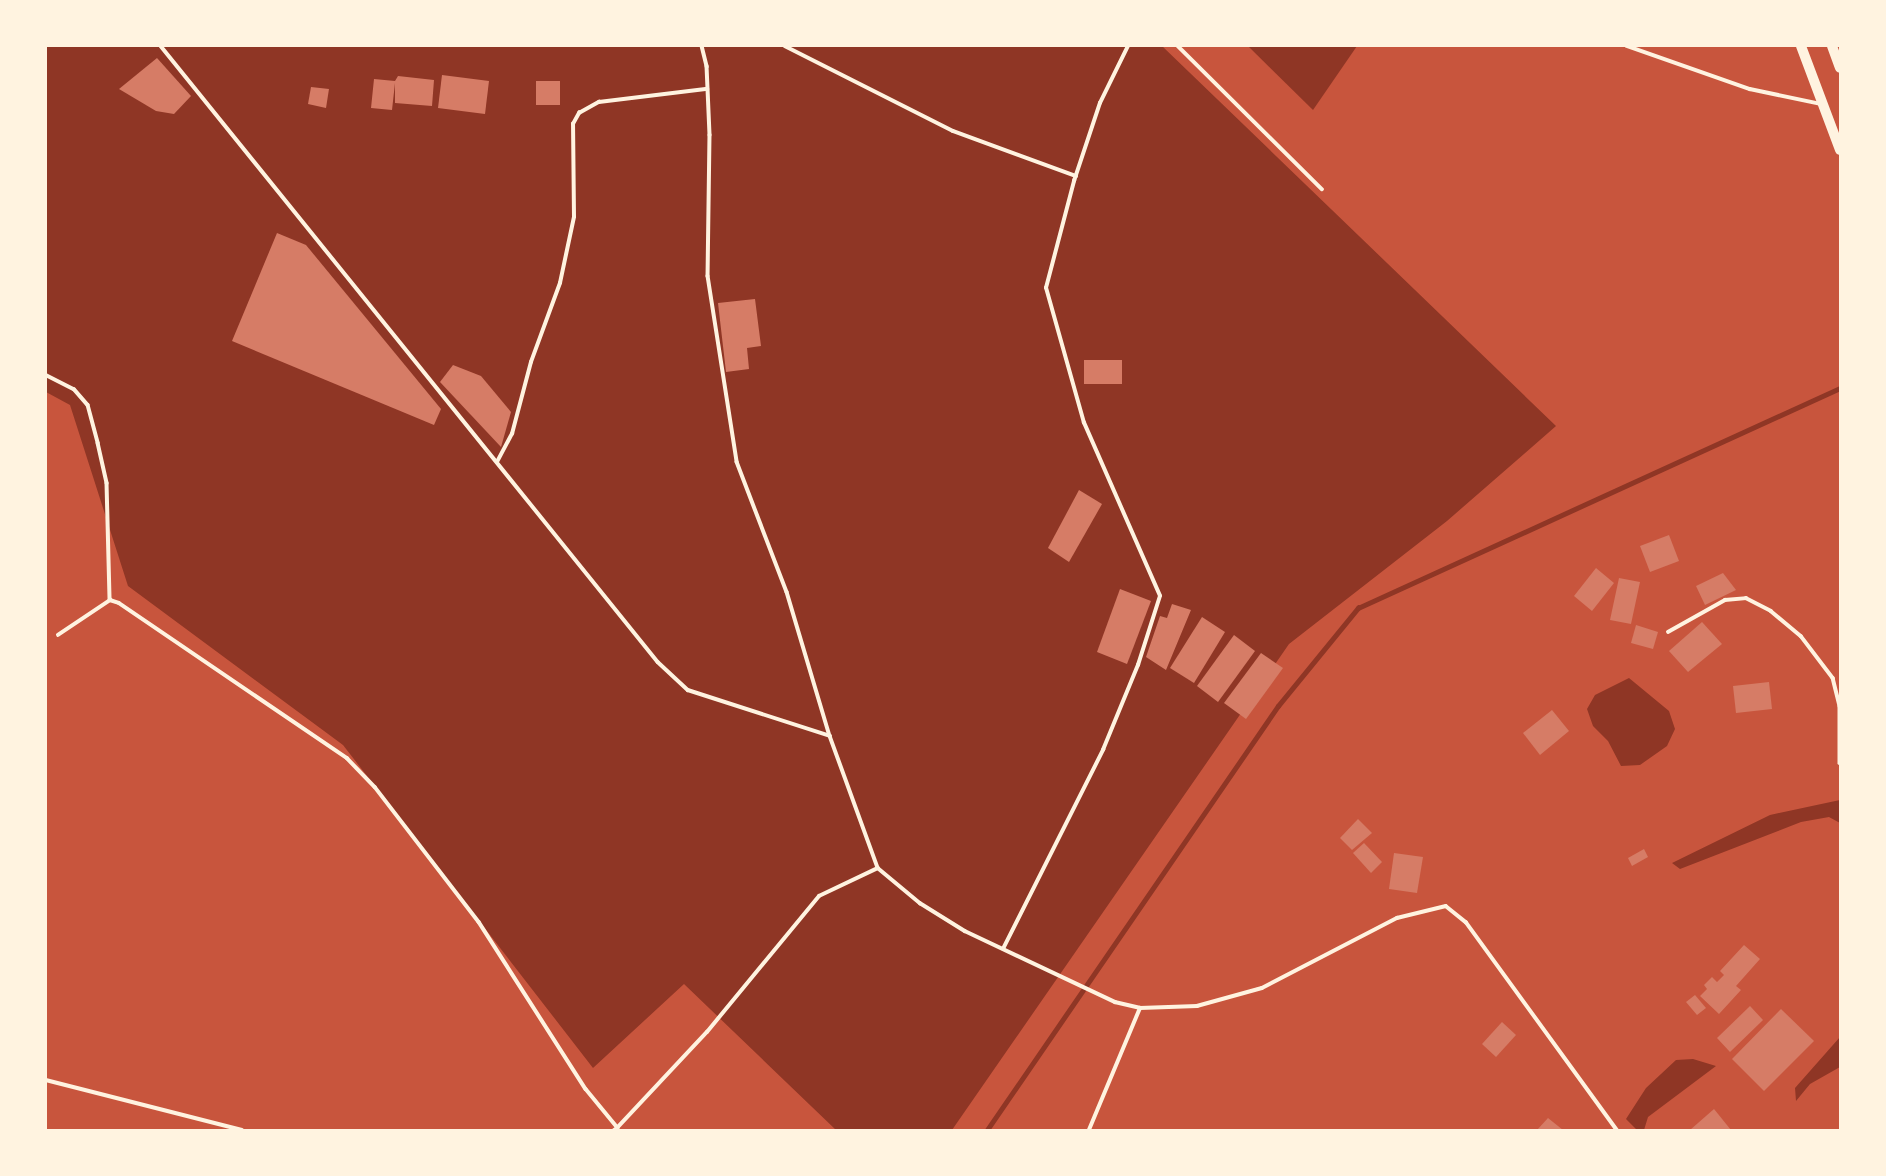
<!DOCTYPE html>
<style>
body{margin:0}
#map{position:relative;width:1886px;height:1176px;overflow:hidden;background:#c8553d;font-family:Georgia,serif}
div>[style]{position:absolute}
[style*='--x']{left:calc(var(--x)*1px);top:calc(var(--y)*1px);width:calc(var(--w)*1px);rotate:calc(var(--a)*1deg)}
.water>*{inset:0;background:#8f3625}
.stream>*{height:4.5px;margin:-2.25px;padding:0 2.25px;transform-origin:2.25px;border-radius:2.25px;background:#8f3625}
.building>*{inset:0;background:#d67c66}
.service>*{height:3.5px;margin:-1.75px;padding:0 1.75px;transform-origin:1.75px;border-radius:1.75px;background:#fff3e0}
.primary>*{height:10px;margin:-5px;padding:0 5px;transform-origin:5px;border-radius:5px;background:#fff3e0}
span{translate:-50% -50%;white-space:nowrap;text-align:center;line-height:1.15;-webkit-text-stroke:6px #fff3e0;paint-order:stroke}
.frame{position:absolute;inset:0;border:47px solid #fff3e0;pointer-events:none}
</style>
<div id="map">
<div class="water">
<i style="clip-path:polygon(46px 46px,1162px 46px,1556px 426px,1447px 521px,1289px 644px,952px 1130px,836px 1130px,684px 984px,593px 1068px,343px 745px,128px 586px,70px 405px,46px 392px)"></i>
<i style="clip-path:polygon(1248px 46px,1357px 46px,1313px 110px)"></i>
<i style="clip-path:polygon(1629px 678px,1669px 711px,1675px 729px,1667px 746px,1640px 765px,1621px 766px,1608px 741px,1593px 726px,1587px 709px,1595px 695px)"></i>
<i style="clip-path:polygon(1840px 800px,1840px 823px,1829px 817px,1801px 822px,1680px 869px,1672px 863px,1770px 815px)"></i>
<i style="clip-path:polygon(1840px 1037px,1840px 1067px,1810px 1084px,1796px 1101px,1795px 1088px)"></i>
<i style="clip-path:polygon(1693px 1059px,1716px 1066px,1648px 1117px,1644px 1130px,1637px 1130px,1626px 1119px,1646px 1088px,1676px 1060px)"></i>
</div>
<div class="stream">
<i style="--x:987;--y:1130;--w:514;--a:-55.54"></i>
<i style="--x:1278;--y:706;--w:127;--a:-50.8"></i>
<i style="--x:1358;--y:608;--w:530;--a:-24.53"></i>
</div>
<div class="building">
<i style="clip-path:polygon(157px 58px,191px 96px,174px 114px,156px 111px,119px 89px)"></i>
<i style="clip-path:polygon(442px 75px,489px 81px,485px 114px,438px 108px)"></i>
<i style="clip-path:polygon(398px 76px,434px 80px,432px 106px,395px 103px,395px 83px,392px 110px,371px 108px,374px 79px,395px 81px)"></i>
<i style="clip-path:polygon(536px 81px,560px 81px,560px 105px,536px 105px)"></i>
<i style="clip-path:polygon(311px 87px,329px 89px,326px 108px,308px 104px)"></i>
<i style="clip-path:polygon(277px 233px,306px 245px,441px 409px,434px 425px,232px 341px)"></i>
<i style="clip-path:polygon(755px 299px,761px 346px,747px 348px,749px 369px,726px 372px,718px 303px)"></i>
<i style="clip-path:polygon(1084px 360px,1122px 360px,1122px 384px,1084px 384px)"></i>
<i style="clip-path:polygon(453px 365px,481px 376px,511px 412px,501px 447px,440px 382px)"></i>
<i style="clip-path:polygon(1079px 490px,1102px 504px,1069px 562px,1048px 548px)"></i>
<i style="clip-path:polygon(1669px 535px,1679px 561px,1650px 572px,1640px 546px)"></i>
<i style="clip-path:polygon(1596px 568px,1614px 583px,1592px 611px,1574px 596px)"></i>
<i style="clip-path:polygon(1723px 573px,1736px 590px,1705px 605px,1696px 586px)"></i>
<i style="clip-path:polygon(1619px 578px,1640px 582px,1631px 624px,1610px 620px)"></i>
<i style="clip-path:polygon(1120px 589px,1151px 601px,1127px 664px,1097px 652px)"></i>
<i style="clip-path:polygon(1172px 604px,1191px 610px,1166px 670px,1146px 657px,1160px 616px,1167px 618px)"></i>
<i style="clip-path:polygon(1202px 617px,1225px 632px,1194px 683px,1170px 668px)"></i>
<i style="clip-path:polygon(1702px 622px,1722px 644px,1688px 672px,1669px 651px)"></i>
<i style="clip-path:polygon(1636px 625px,1658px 632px,1653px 649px,1631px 643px)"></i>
<i style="clip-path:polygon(1234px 635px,1255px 651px,1218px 702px,1197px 686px)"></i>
<i style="clip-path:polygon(1261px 653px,1283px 668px,1246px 719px,1224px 703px)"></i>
<i style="clip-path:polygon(1769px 682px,1772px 709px,1736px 713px,1733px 686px)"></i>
<i style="clip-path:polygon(1552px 710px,1569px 731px,1540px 755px,1523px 733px)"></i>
<i style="clip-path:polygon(1358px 819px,1372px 833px,1352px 850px,1340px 838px)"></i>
<i style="clip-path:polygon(1364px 843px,1382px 862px,1371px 873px,1353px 853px)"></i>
<i style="clip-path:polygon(1644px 849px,1648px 857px,1632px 866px,1628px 858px)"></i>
<i style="clip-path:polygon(1394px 853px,1423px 857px,1417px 893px,1389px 889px)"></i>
<i style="clip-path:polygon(1744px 945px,1760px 959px,1736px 986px,1741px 990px,1719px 1014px,1700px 996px,1707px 989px,1704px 985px,1712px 977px,1717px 982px,1724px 975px,1720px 971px)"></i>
<i style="clip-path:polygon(1695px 995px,1706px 1008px,1697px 1015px,1686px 1002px)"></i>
<i style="clip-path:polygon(1750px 1006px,1763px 1020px,1730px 1052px,1717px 1038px)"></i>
<i style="clip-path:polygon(1781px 1009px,1814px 1041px,1764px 1091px,1732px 1059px)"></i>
<i style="clip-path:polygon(1502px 1022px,1516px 1035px,1496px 1057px,1482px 1044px)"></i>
<i style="clip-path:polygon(1714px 1109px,1731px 1130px,1690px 1130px)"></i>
<i style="clip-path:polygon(1548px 1118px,1563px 1130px,1537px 1130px)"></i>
</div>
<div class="service">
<i style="--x:161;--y:46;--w:791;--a:51.1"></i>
<i style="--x:658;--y:662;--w:41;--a:43"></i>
<i style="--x:688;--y:690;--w:149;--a:17.9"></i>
<i style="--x:702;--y:46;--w:21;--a:76"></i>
<i style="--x:707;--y:66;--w:69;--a:87.5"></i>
<i style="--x:710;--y:135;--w:141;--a:90.8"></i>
<i style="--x:708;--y:276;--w:188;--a:81.1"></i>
<i style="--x:737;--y:462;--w:139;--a:69"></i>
<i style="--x:787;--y:592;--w:150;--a:73.4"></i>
<i style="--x:830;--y:736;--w:140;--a:70"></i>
<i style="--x:878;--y:868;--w:55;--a:39.8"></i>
<i style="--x:920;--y:903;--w:53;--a:31.9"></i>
<i style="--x:965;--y:931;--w:166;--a:25.3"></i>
<i style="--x:1115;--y:1002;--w:26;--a:13"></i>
<i style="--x:1140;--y:1008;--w:57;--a:-2"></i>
<i style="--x:1197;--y:1006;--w:67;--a:-15.5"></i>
<i style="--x:1262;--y:988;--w:152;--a:-27.4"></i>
<i style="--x:1397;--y:918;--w:50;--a:-13.8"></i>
<i style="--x:1446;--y:906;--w:26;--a:39"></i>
<i style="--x:1466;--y:922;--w:257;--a:54"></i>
<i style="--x:785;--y:46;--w:188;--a:26.8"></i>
<i style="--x:953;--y:131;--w:131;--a:20.1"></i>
<i style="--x:1178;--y:46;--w:203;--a:44.8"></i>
<i style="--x:1627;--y:46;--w:130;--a:19.3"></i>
<i style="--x:1750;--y:89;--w:73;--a:11.9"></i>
<i style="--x:46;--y:375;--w:31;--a:27"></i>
<i style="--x:74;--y:389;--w:21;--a:49"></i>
<i style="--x:88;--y:405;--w:39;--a:75"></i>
<i style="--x:98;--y:443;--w:41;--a:77.3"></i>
<i style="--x:107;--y:483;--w:117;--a:88.5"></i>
<i style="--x:497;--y:462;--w:32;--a:-62"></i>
<i style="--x:512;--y:434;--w:74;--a:-75.2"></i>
<i style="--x:531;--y:362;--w:84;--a:-69.8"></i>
<i style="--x:560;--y:283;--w:67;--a:-78"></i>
<i style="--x:574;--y:217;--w:93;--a:-90.6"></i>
<i style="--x:573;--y:124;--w:13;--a:-61"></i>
<i style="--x:579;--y:113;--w:23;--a:-29"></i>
<i style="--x:599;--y:102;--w:109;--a:-6.9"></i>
<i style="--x:1668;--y:632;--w:65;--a:-29.3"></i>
<i style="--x:1725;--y:600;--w:21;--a:-5"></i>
<i style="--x:1746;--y:598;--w:28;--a:27"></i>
<i style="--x:1771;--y:611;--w:39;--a:40"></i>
<i style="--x:1801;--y:636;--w:53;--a:52.7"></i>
<i style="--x:1833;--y:678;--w:29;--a:76"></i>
<i style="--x:1840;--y:706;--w:57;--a:90"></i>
<i style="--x:58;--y:635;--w:63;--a:-33.9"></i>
<i style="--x:110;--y:600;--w:9;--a:18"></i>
<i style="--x:119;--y:603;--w:276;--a:34.2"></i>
<i style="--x:347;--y:758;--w:40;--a:46"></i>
<i style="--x:375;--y:787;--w:170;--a:52.4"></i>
<i style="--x:479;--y:922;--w:198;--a:57.4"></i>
<i style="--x:586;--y:1089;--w:50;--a:50.6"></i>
<i style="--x:618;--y:1128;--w:4;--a:146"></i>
<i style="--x:1003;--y:949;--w:223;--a:-63.3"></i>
<i style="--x:1103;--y:750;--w:92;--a:-67.6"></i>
<i style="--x:1138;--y:665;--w:72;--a:-72.3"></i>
<i style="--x:1160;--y:596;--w:189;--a:-113.7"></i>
<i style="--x:1084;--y:423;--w:140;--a:-105.7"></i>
<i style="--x:1046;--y:288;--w:111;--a:-75.3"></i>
<i style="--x:1074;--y:181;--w:82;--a:-71.6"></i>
<i style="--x:1100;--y:103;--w:64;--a:-63.8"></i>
<i style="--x:46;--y:1080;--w:202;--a:14.3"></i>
<i style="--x:618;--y:1127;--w:130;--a:-46.9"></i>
<i style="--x:707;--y:1032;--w:176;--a:-50.5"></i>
<i style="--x:819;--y:896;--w:65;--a:-25.4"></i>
<i style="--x:1089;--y:1130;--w:132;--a:-67.3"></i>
</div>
<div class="primary">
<i style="--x:1801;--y:46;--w:111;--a:69.4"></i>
<i style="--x:1832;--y:46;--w:23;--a:70"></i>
</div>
<div class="frame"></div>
</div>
